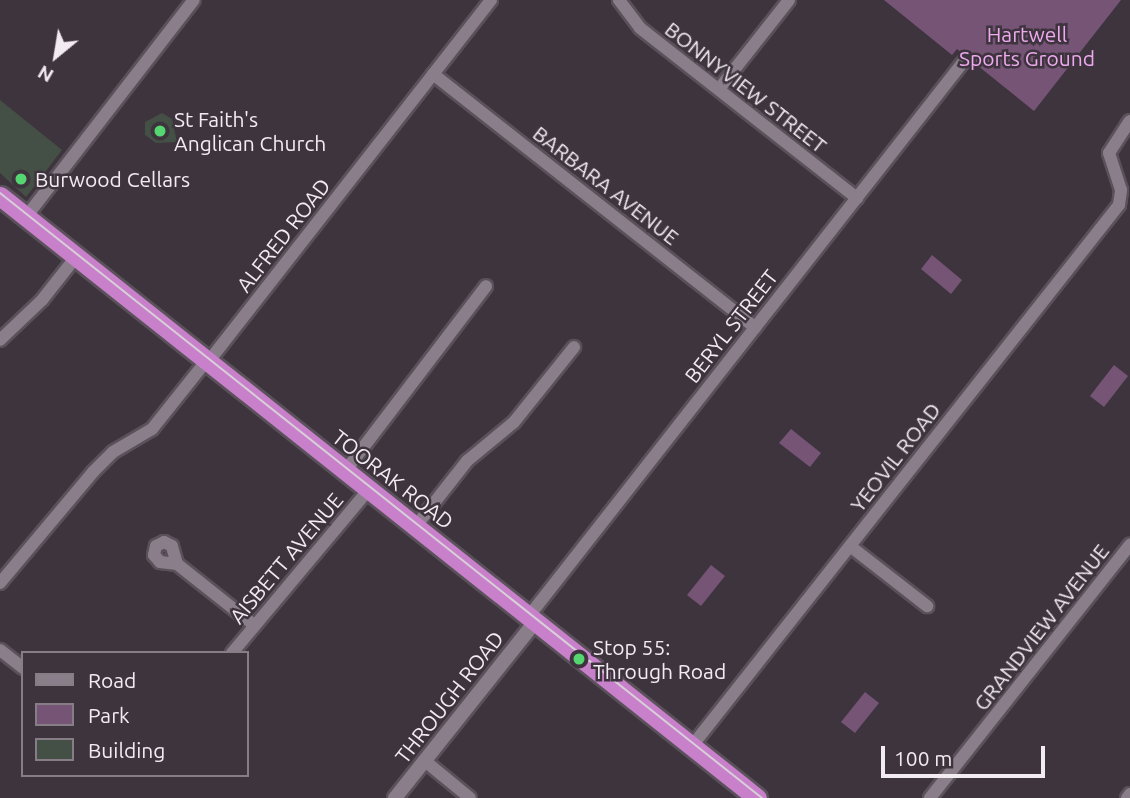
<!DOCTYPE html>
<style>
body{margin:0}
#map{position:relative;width:1130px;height:798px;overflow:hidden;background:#3e343e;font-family:Ubuntu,sans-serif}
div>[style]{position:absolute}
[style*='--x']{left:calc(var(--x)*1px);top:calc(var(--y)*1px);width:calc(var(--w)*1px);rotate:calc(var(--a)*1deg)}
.green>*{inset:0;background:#755476}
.building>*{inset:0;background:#444f45}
.roads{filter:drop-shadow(2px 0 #5a515a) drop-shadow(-2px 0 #5a515a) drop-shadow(0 2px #5a515a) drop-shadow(0 -2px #5a515a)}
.minor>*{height:12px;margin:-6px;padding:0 6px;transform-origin:6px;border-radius:6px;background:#8a7e8a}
.tertiary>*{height:14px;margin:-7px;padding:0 7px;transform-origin:7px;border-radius:7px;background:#8a7e8a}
.trunk>*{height:19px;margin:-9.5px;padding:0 9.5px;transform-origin:9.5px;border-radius:9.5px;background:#c880cb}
.tram>*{height:2px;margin:-1px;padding:0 1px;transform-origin:1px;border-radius:1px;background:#d8d0d8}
.dots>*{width:19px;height:19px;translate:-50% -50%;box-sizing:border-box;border:4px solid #3e343e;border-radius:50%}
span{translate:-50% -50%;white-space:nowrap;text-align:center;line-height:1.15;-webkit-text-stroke:5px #3e343e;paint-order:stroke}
.park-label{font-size:21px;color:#eea9ef}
.street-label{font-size:21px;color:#f2ebf2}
.poi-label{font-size:21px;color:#f2ebf2}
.left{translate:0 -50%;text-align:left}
.legend{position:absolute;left:21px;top:651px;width:228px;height:126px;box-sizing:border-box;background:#3e343e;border:2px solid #867d86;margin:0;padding:9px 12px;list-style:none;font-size:21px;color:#f2ebf2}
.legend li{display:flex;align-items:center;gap:14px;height:35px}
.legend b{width:35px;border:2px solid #867d86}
.north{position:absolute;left:21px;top:21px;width:70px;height:70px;-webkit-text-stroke:5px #3e343e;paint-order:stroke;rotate:210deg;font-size:19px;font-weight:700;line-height:28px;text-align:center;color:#f2ebf2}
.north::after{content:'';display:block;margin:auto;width:24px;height:32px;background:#f2ebf2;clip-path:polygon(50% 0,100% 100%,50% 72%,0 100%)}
.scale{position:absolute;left:881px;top:746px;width:164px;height:32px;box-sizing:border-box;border:4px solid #f2ebf2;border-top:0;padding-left:9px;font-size:21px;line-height:24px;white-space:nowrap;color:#f2ebf2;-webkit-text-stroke:5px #3e343e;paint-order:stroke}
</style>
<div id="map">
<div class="green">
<i style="clip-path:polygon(884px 0,1121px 0,1034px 111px,957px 49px,952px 55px)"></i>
<i style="clip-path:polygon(932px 255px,962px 280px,951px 294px,921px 269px)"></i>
<i style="clip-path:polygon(1114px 365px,1128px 376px,1104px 407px,1090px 396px)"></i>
<i style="clip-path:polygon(791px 429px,821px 453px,810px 467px,779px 443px)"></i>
<i style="clip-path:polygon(711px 565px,725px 576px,701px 606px,687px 595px)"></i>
<i style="clip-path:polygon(865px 692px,879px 703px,855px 733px,841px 722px)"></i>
</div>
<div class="building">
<i style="clip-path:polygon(0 100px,62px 150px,26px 197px,0 173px)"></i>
<i style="clip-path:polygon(162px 113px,172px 119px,177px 142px,156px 143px,145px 135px,145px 122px)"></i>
</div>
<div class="roads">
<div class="minor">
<i style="--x:619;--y:0;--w:35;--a:53"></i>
<i style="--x:640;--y:28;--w:276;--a:38.1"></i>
<i style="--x:433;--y:74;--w:410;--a:38.2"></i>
<i style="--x:719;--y:89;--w:113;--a:-51.8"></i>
<i style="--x:26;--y:217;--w:274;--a:-52.3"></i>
<i style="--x:0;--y:340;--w:58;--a:-43.6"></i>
<i style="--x:42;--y:300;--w:55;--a:-51.7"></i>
<i style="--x:209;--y:361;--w:458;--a:-52"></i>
<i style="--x:346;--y:470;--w:231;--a:-52.7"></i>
<i style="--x:416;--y:526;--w:83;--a:-51.9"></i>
<i style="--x:467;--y:461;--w:61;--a:-39.7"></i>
<i style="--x:514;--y:422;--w:96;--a:-51.3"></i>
<i style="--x:850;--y:546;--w:98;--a:37.9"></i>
<i style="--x:177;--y:564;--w:19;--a:-106"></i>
<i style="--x:172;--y:546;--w:9;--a:-153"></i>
<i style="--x:164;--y:542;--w:9;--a:153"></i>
<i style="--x:156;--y:546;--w:9;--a:103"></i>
<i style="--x:154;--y:555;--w:9;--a:49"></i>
<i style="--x:160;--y:562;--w:17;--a:7"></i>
<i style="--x:177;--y:564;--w:98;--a:38.4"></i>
<i style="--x:0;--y:583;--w:145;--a:-50"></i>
<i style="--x:93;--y:472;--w:28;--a:-45"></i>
<i style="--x:113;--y:452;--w:45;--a:-30.5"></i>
<i style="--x:152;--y:429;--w:88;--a:-51.4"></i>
<i style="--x:529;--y:616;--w:705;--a:-51.91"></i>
<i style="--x:0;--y:650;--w:29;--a:38"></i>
<i style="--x:232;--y:653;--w:214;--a:-50.1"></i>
<i style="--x:692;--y:746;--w:689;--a:-51.72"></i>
<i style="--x:1119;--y:205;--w:15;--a:-82"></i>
<i style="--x:1121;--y:190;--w:39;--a:-108"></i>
<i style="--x:1109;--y:153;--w:38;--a:-57"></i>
<i style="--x:425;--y:761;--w:58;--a:39.4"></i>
<i style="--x:930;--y:798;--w:323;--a:-51.7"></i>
<i style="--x:1127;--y:798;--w:5;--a:-53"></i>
</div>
<div class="tertiary">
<i style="--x:395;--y:798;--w:226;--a:-51.5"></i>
</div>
<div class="trunk">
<i style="--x:0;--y:196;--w:967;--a:38.49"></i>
</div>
</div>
<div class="tram">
<i style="--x:0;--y:193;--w:973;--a:38.45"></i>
</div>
<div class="dots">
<i style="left:160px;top:131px;background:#56d671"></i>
<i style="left:21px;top:179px;background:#56d671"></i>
<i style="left:579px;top:659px;background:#56d671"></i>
</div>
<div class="park-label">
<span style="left:1027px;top:46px">Hartwell<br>Sports Ground</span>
</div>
<div class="street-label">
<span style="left:746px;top:87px;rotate:38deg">BONNYVIEW STREET</span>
<span style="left:606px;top:185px;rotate:38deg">BARBARA AVENUE</span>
<span style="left:283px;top:235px;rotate:-52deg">ALFRED ROAD</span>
<span style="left:731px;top:326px;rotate:-52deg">BERYL STREET</span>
<span style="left:895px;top:457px;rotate:-52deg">YEOVIL ROAD</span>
<span style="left:393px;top:479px;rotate:38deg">TOORAK ROAD</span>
<span style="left:286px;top:558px;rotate:-50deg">AISBETT AVENUE</span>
<span style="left:1041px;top:627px;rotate:-52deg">GRANDVIEW AVENUE</span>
<span style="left:449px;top:697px;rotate:-52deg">THROUGH ROAD</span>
</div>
<div class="poi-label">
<span class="left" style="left:174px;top:131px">St Faith's<br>Anglican Church</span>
<span class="left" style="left:35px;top:179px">Burwood Cellars</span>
<span class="left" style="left:593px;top:659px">Stop 55:<br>Through Road</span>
</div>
<ul class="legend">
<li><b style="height:9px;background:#8a7e8a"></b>Road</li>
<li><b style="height:19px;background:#755476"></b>Park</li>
<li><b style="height:19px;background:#444f45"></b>Building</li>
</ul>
<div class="north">N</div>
<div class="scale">100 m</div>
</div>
